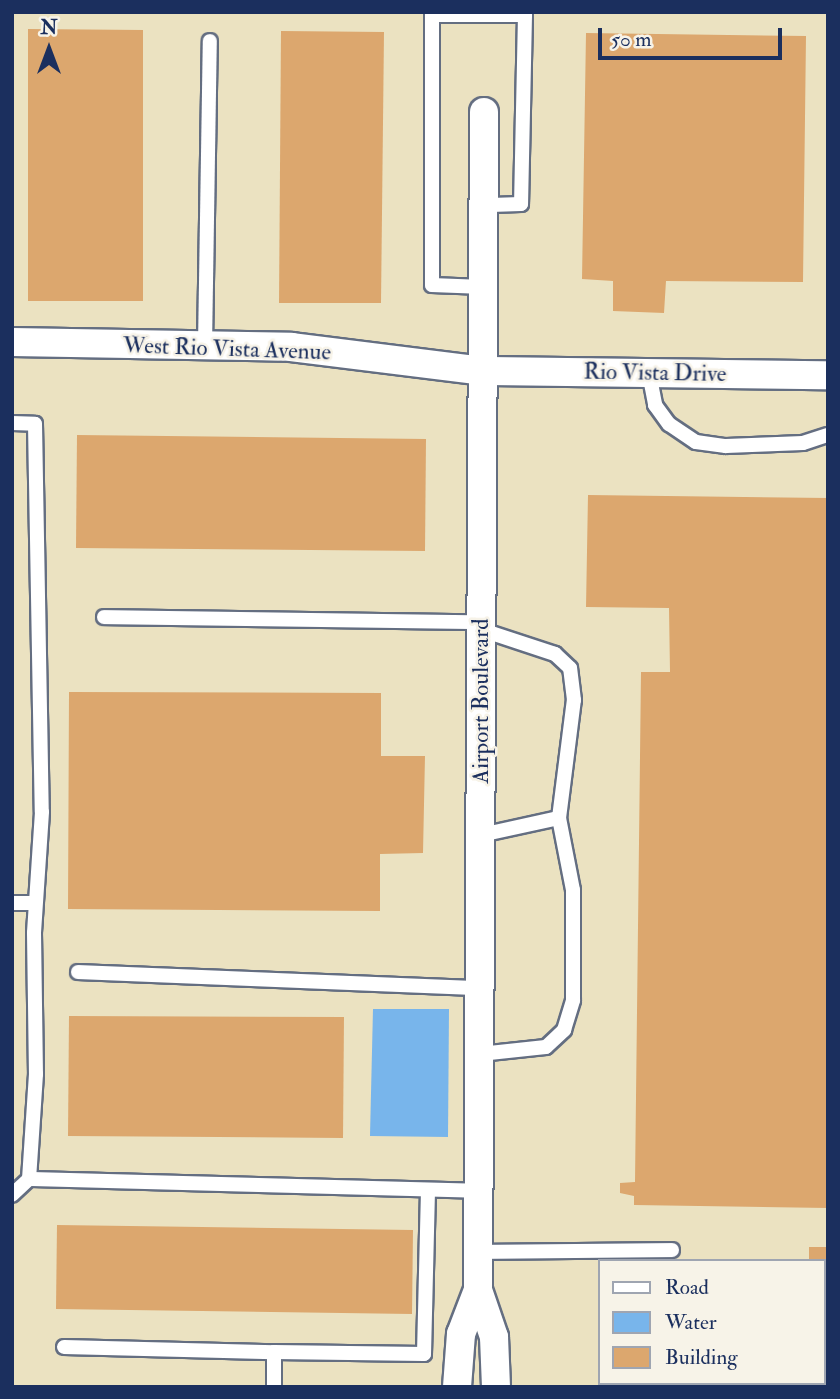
<!DOCTYPE html>
<style>
body{margin:0}
#map{position:relative;width:840px;height:1399px;overflow:hidden;background:#ebe2c1;font-family:"IM FELL Double Pica",serif}
div>[style]{position:absolute}
[style*='--x']{left:calc(var(--x)*1px);top:calc(var(--y)*1px);width:calc(var(--w)*1px);rotate:calc(var(--a)*1deg)}
.water>*{inset:0;background:#78b5eb}
.building>*{inset:0;background:#dca76e}
.roads{filter:drop-shadow(2px 0 #646e81) drop-shadow(-2px 0 #646e81) drop-shadow(0 2px #646e81) drop-shadow(0 -2px #646e81)}
.lane>*{height:14px;margin:-7px;padding:0 7px;transform-origin:7px;border-radius:7px;background:#fff}
.street>*{height:28px;margin:-14px;padding:0 14px;transform-origin:14px;border-radius:14px;background:#fff}
span{translate:-50% -50%;white-space:nowrap;text-align:center;line-height:1.15;-webkit-text-stroke:5px #f7f3e8;paint-order:stroke}
.street-label{font-size:23px;color:#1b2f5e}
.frame{position:absolute;inset:0;border:14px solid #1b2f5e;pointer-events:none}
.legend{position:absolute;left:598px;top:1259px;width:228px;height:126px;box-sizing:border-box;background:#f7f3e8;border:2px solid #9fa5b1;margin:0;padding:9px 12px;list-style:none;font-size:21px;color:#1b2f5e}
.legend li{display:flex;align-items:center;gap:14px;height:35px}
.legend b{width:35px;border:2px solid #9fa5b1}
.north{position:absolute;left:14px;top:14px;width:70px;height:70px;-webkit-text-stroke:5px #f7f3e8;paint-order:stroke;rotate:0deg;font-size:19px;font-weight:700;line-height:28px;text-align:center;color:#1b2f5e}
.north::after{content:'';display:block;margin:auto;width:24px;height:32px;background:#1b2f5e;clip-path:polygon(50% 0,100% 100%,50% 72%,0 100%)}
.scale{position:absolute;left:598px;top:28px;width:184px;height:32px;box-sizing:border-box;border:4px solid #1b2f5e;border-top:0;padding-left:9px;font-size:21px;line-height:24px;white-space:nowrap;color:#1b2f5e;-webkit-text-stroke:5px #f7f3e8;paint-order:stroke}
</style>
<div id="map">
<div class="water">
<i style="clip-path:polygon(373px 1009px,449px 1009px,448px 1137px,370px 1136px)"></i>
</div>
<div class="building">
<i style="clip-path:polygon(28px 29px,143px 30px,143px 301px,28px 301px)"></i>
<i style="clip-path:polygon(281px 31px,384px 32px,381px 303px,279px 303px)"></i>
<i style="clip-path:polygon(586px 33px,806px 36px,803px 282px,666px 281px,664px 313px,613px 311px,613px 281px,582px 279px)"></i>
<i style="clip-path:polygon(77px 435px,426px 439px,425px 551px,76px 548px)"></i>
<i style="clip-path:polygon(588px 495px,828px 498px,828px 1208px,634px 1205px,634px 1196px,620px 1193px,620px 1183px,635px 1182px,641px 672px,670px 672px,669px 608px,586px 607px)"></i>
<i style="clip-path:polygon(69px 692px,381px 693px,381px 756px,425px 756px,423px 853px,380px 854px,380px 911px,68px 909px)"></i>
<i style="clip-path:polygon(69px 1016px,344px 1017px,343px 1138px,68px 1136px)"></i>
<i style="clip-path:polygon(57px 1225px,413px 1230px,412px 1314px,56px 1309px)"></i>
<i style="clip-path:polygon(809px 1247px,828px 1247px,828px 1363px,824px 1261px,809px 1261px)"></i>
</div>
<div class="roads">
<div class="lane">
<i style="--x:483;--y:287;--w:51;--a:-177.8"></i>
<i style="--x:432;--y:285;--w:270;--a:-90"></i>
<i style="--x:432;--y:15;--w:93;--a:0"></i>
<i style="--x:525;--y:15;--w:189;--a:91.2"></i>
<i style="--x:521;--y:204;--w:38;--a:178"></i>
<i style="--x:205;--y:346;--w:305;--a:-89.1"></i>
<i style="--x:649;--y:373;--w:33;--a:79"></i>
<i style="--x:655;--y:405;--w:24;--a:54"></i>
<i style="--x:669;--y:424;--w:32;--a:34"></i>
<i style="--x:696;--y:442;--w:30;--a:8"></i>
<i style="--x:726;--y:446;--w:77;--a:-2.2"></i>
<i style="--x:803;--y:443;--w:26;--a:-18"></i>
<i style="--x:12;--y:423;--w:23;--a:2"></i>
<i style="--x:35;--y:424;--w:388;--a:89"></i>
<i style="--x:42;--y:812;--w:121;--a:93.8"></i>
<i style="--x:34;--y:933;--w:141;--a:89.2"></i>
<i style="--x:36;--y:1074;--w:105;--a:93.8"></i>
<i style="--x:29;--y:1179;--w:23;--a:137"></i>
<i style="--x:104;--y:617;--w:378;--a:0.8"></i>
<i style="--x:481;--y:835;--w:80;--a:-12.3"></i>
<i style="--x:559;--y:818;--w:119;--a:-82.8"></i>
<i style="--x:574;--y:700;--w:32;--a:-97"></i>
<i style="--x:570;--y:668;--w:21;--a:-137"></i>
<i style="--x:555;--y:654;--w:77;--a:-161.8"></i>
<i style="--x:12;--y:903;--w:23;--a:0"></i>
<i style="--x:78;--y:972;--w:402;--a:2.3"></i>
<i style="--x:480;--y:1054;--w:66;--a:-6.1"></i>
<i style="--x:546;--y:1047;--w:25;--a:-43"></i>
<i style="--x:564;--y:1030;--w:31;--a:-73"></i>
<i style="--x:573;--y:1000;--w:110;--a:-90"></i>
<i style="--x:573;--y:890;--w:73;--a:-101"></i>
<i style="--x:29;--y:1179;--w:450;--a:1.5"></i>
<i style="--x:479;--y:1252;--w:193;--a:-0.6"></i>
<i style="--x:64;--y:1347;--w:210;--a:1.4"></i>
<i style="--x:274;--y:1387;--w:35;--a:-90"></i>
<i style="--x:274;--y:1352;--w:150;--a:0.8"></i>
<i style="--x:424;--y:1354;--w:164;--a:-88.6"></i>
</div>
<div class="street">
<i style="--x:12;--y:342;--w:279;--a:1"></i>
<i style="--x:291;--y:347;--w:193;--a:7.1"></i>
<i style="--x:483;--y:371;--w:345;--a:0.7"></i>
<i style="--x:478;--y:1290;--w:50;--a:71.2"></i>
<i style="--x:494;--y:1337;--w:50;--a:87.7"></i>
<i style="--x:457;--y:1387;--w:53;--a:-85.7"></i>
<i style="--x:461;--y:1334;--w:47;--a:-68.9"></i>
<i style="--x:478;--y:1290;--w:1178;--a:-89.71"></i>
</div>
</div>
<div class="street-label">
<span style="left:227px;top:349px;rotate:2deg">West Rio Vista Avenue</span>
<span style="left:655px;top:373px;rotate:1deg">Rio Vista Drive</span>
<span style="left:481px;top:701px;rotate:-90deg">Airport Boulevard</span>
</div>
<div class="frame"></div>
<ul class="legend">
<li><b style="height:9px;background:#fff"></b>Road</li>
<li><b style="height:19px;background:#78b5eb"></b>Water</li>
<li><b style="height:19px;background:#dca76e"></b>Building</li>
</ul>
<div class="north">N</div>
<div class="scale">50 m</div>
</div>
